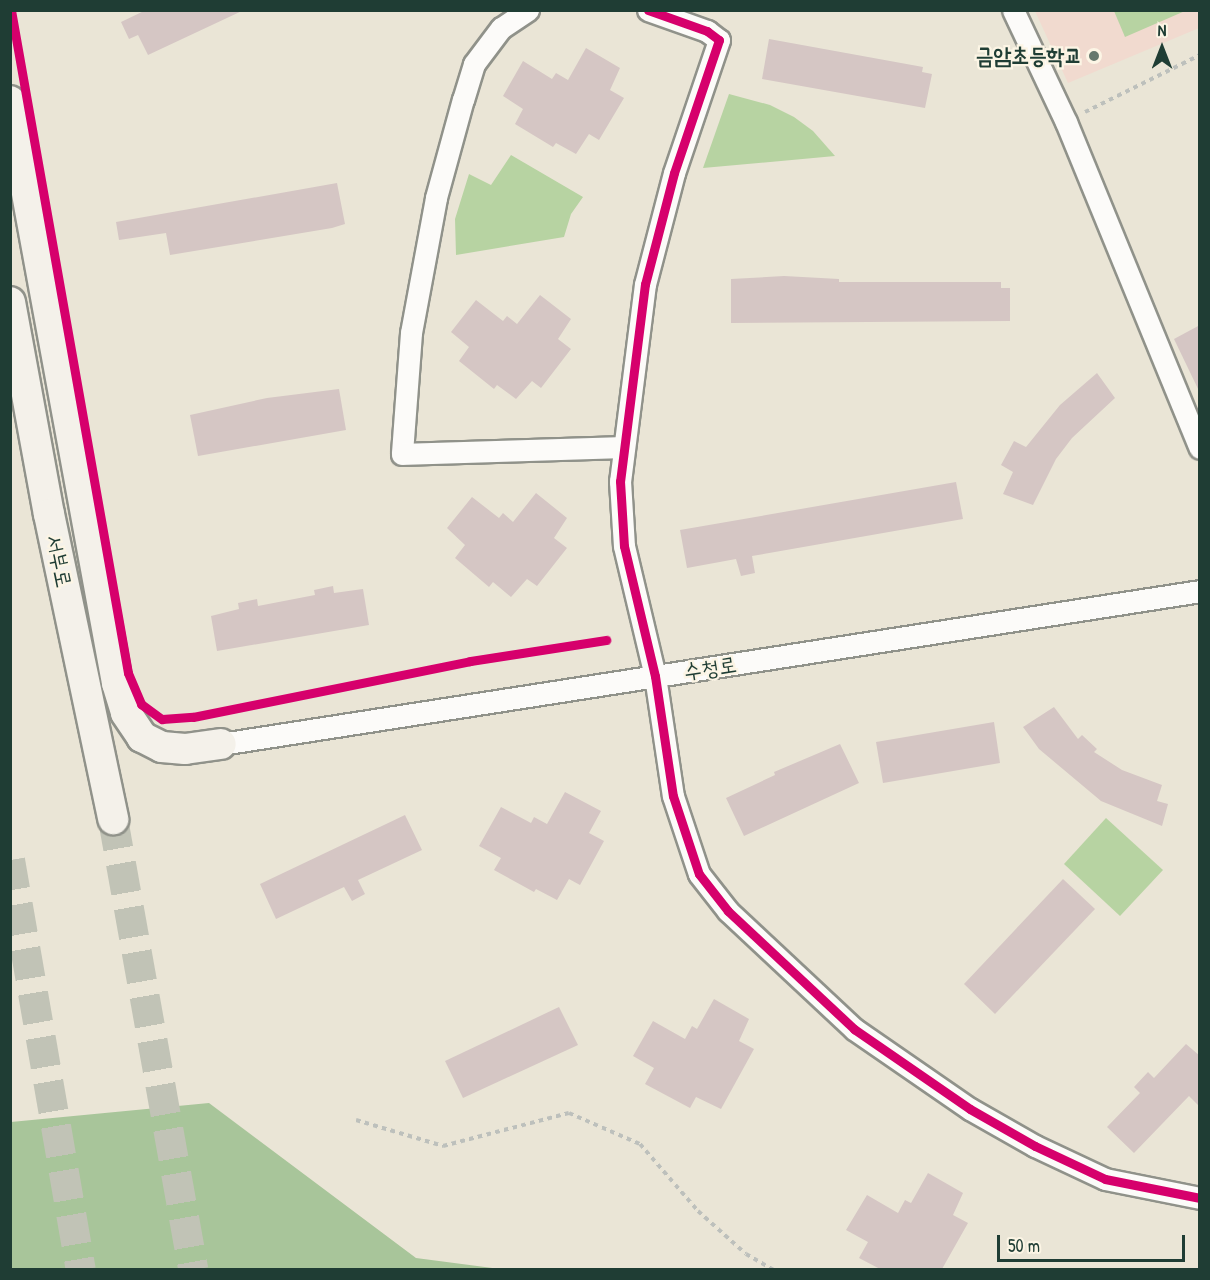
<!DOCTYPE html>
<meta charset="utf-8">
<style>
body{margin:0}
#map{position:relative;width:1210px;height:1280px;overflow:hidden;background:#eae5d6;font-family:"Patrick Hand","Poor Story",sans-serif}
div>[style]{position:absolute}
[style*='--x']{left:calc(var(--x)*1px);top:calc(var(--y)*1px);width:calc(var(--w)*1px);rotate:calc(var(--a)*1deg)}
.built>*{inset:0;background:#f1dacf}
.green>*{inset:0;background:#b7d3a2}
.forest>*{inset:0;background:#a8c59a}
.building>*{inset:0;background:#d5c6c4}
.secondary-tunnel>*{height:30px;margin-top:-15px;transform-origin:0;background:repeating-linear-gradient(90deg,#c1c3b6 0 30px,transparent 0 45px)}
.path>*{height:4px;margin-top:-2px;transform-origin:0;background:repeating-linear-gradient(90deg,#bdc0bc 0 4.5px,transparent 0 9px)}
.roads{filter:drop-shadow(2px 0 #90928a) drop-shadow(-2px 0 #90928a) drop-shadow(0 2px #90928a) drop-shadow(0 -2px #90928a)}
.minor>*{height:21px;margin:-10.5px;padding:0 10.5px;transform-origin:10.5px;border-radius:10.5px;background:#fcfbf9}
.secondary>*{height:30px;margin:-15px;padding:0 15px;transform-origin:15px;border-radius:15px;background:#f4f1ea}
.cycleway>*{height:9px;margin:-4.5px;padding:0 4.5px;transform-origin:4.5px;border-radius:4.5px;background:#d6006c}
.dots>*{width:16px;height:16px;translate:-50% -50%;box-sizing:border-box;border:3px solid #fcf5e5;border-radius:50%}
span{translate:-50% -50%;white-space:nowrap;text-align:center;line-height:1.15;-webkit-text-stroke:4.5px #fcf5e5;paint-order:stroke}
.poi-label{font-size:22px;color:#1f3d34;font-weight:700}
.right{translate:-100% -50%;text-align:right}
.street-label{font-size:22px;color:#1f3d34}
.frame{position:absolute;inset:0;border:12px solid #1f3d34;pointer-events:none}
.north{position:absolute;left:1132px;top:18px;width:60px;height:60px;-webkit-text-stroke:4px #fcf5e5;paint-order:stroke;rotate:0deg;font-size:16px;font-weight:700;line-height:24px;text-align:center;color:#1f3d34}
.north::after{content:'';display:block;margin:auto;width:21px;height:27px;background:#1f3d34;clip-path:polygon(50% 0,100% 100%,50% 72%,0 100%)}
.scale{position:absolute;left:997px;top:1235px;width:188px;height:27px;box-sizing:border-box;border:3px solid #1f3d34;border-top:0;padding-left:8px;font-size:18px;line-height:21px;white-space:nowrap;color:#1f3d34;-webkit-text-stroke:4px #fcf5e5;paint-order:stroke}
</style>
<div id="map">
<div class="built">
<i style="clip-path:polygon(1035px 11px,1199px 11px,1199px 28px,1068px 83px)"></i>
</div>
<div class="green">
<i style="clip-path:polygon(1114px 11px,1185px 11px,1125px 37px)"></i>
<i style="clip-path:polygon(729px 94px,770px 105px,794px 117px,813px 131px,835px 156px,703px 168px)"></i>
<i style="clip-path:polygon(511px 155px,583px 197px,571px 214px,564px 237px,456px 255px,455px 219px,469px 174px,491px 185px)"></i>
<i style="clip-path:polygon(1106px 818px,1163px 870px,1120px 916px,1064px 864px)"></i>
</div>
<div class="forest">
<i style="clip-path:polygon(209px 1103px,416px 1258px,500px 1269px,11px 1269px,11px 1122px)"></i>
</div>
<div class="building">
<i style="clip-path:polygon(146px 10px,244px 10px,148px 55px,138px 35px,129px 39px,121px 22px)"></i>
<i style="clip-path:polygon(769px 39px,923px 67px,922px 72px,932px 74px,925px 108px,762px 79px)"></i>
<i style="clip-path:polygon(586px 48px,620px 68px,610px 90px,624px 98px,599px 140px,589px 134px,576px 154px,556px 143px,553px 147px,515px 124px,523px 109px,503px 96px,523px 61px,552px 79px,556px 73px,568px 80px)"></i>
<i style="clip-path:polygon(337px 183px,345px 224px,332px 228px,170px 255px,166px 233px,119px 240px,116px 222px)"></i>
<i style="clip-path:polygon(784px 276px,839px 279px,839px 282px,1001px 282px,1001px 288px,1010px 288px,1010px 321px,731px 323px,731px 279px)"></i>
<i style="clip-path:polygon(540px 295px,571px 319px,558px 339px,571px 349px,541px 388px,532px 381px,516px 399px,497px 385px,494px 389px,459px 361px,469px 347px,451px 332px,476px 300px,503px 321px,507px 316px,517px 324px)"></i>
<i style="clip-path:polygon(1200px 325px,1200px 393px,1174px 339px)"></i>
<i style="clip-path:polygon(1097px 373px,1115px 398px,1072px 438px,1056px 459px,1033px 505px,1003px 494px,1013px 472px,1001px 465px,1014px 441px,1026px 447px,1060px 405px)"></i>
<i style="clip-path:polygon(339px 389px,346px 430px,198px 456px,190px 415px,267px 398px)"></i>
<i style="clip-path:polygon(956px 482px,963px 519px,752px 556px,755px 573px,741px 576px,736px 559px,687px 568px,680px 530px)"></i>
<i style="clip-path:polygon(536px 493px,567px 518px,554px 538px,567px 548px,537px 586px,527px 579px,511px 597px,493px 582px,489px 587px,455px 558px,465px 545px,447px 528px,472px 497px,499px 518px,503px 513px,513px 522px)"></i>
<i style="clip-path:polygon(333px 586px,334px 593px,363px 589px,369px 625px,217px 651px,211px 616px,239px 609px,238px 603px,257px 599px,258px 606px,315px 595px,314px 590px)"></i>
<i style="clip-path:polygon(1054px 707px,1078px 739px,1082px 735px,1097px 749px,1094px 752px,1122px 770px,1162px 785px,1157px 801px,1168px 804px,1162px 826px,1101px 801px,1039px 749px,1023px 727px)"></i>
<i style="clip-path:polygon(994px 722px,1000px 763px,883px 783px,876px 742px)"></i>
<i style="clip-path:polygon(840px 744px,859px 783px,744px 836px,726px 798px,775px 775px,774px 772px)"></i>
<i style="clip-path:polygon(565px 792px,601px 811px,589px 833px,604px 841px,580px 885px,569px 879px,557px 900px,536px 889px,534px 892px,494px 870px,501px 858px,479px 846px,501px 807px,531px 823px,534px 817px,547px 824px)"></i>
<i style="clip-path:polygon(405px 815px,422px 850px,358px 880px,365px 894px,352px 901px,344px 887px,276px 919px,260px 884px)"></i>
<i style="clip-path:polygon(1063px 879px,1095px 909px,995px 1014px,964px 984px)"></i>
<i style="clip-path:polygon(714px 999px,749px 1019px,739px 1041px,754px 1049px,721px 1109px,696px 1097px,690px 1108px,645px 1084px,654px 1068px,633px 1056px,653px 1021px,685px 1039px,692px 1026px,697px 1029px)"></i>
<i style="clip-path:polygon(559px 1007px,578px 1045px,463px 1098px,445px 1061px)"></i>
<i style="clip-path:polygon(1186px 1044px,1200px 1056px,1200px 1107px,1189px 1096px,1134px 1153px,1107px 1127px,1140px 1093px,1134px 1087px,1148px 1072px,1154px 1078px)"></i>
<i style="clip-path:polygon(928px 1173px,963px 1193px,953px 1215px,968px 1223px,942px 1269px,880px 1269px,859px 1258px,868px 1242px,846px 1230px,867px 1195px,898px 1213px,905px 1200px,911px 1203px)"></i>
</div>
<div class="secondary-tunnel">
<i style="--x:113;--y:819;--w:458;--a:79.9"></i>
<i style="--x:10;--y:860;--w:416;--a:80.2"></i>
</div>
<div class="path">
<i style="--x:1085;--y:112;--w:128;--a:-26.4"></i>
<i style="--x:356;--y:1120;--w:91;--a:16.6"></i>
<i style="--x:443;--y:1146;--w:130;--a:-14.7"></i>
<i style="--x:569;--y:1113;--w:77;--a:23.6"></i>
<i style="--x:640;--y:1144;--w:89;--a:49.1"></i>
<i style="--x:698;--y:1211;--w:64;--a:41.9"></i>
<i style="--x:746;--y:1254;--w:32;--a:30"></i>
</div>
<div class="roads">
<div class="minor">
<i style="--x:528;--y:10;--w:32;--a:146"></i>
<i style="--x:501;--y:28;--w:45;--a:126.9"></i>
<i style="--x:474;--y:64;--w:37;--a:107"></i>
<i style="--x:463;--y:99;--w:103;--a:105.3"></i>
<i style="--x:436;--y:198;--w:137;--a:100.5"></i>
<i style="--x:411;--y:333;--w:121;--a:94.3"></i>
<i style="--x:402;--y:454;--w:220;--a:-1.8"></i>
<i style="--x:648;--y:10;--w:63;--a:19.6"></i>
<i style="--x:707;--y:31;--w:15;--a:37"></i>
<i style="--x:719;--y:40;--w:140;--a:108.7"></i>
<i style="--x:674;--y:173;--w:115;--a:104.6"></i>
<i style="--x:645;--y:284;--w:199;--a:97.2"></i>
<i style="--x:620;--y:481;--w:65;--a:86.5"></i>
<i style="--x:624;--y:546;--w:134;--a:76.6"></i>
<i style="--x:655;--y:676;--w:121;--a:81.5"></i>
<i style="--x:673;--y:796;--w:82;--a:71.6"></i>
<i style="--x:699;--y:874;--w:47;--a:51.9"></i>
<i style="--x:728;--y:911;--w:173;--a:43.1"></i>
<i style="--x:854;--y:1029;--w:141;--a:34.6"></i>
<i style="--x:970;--y:1109;--w:75;--a:29.6"></i>
<i style="--x:1035;--y:1146;--w:77;--a:25.2"></i>
<i style="--x:1105;--y:1179;--w:97;--a:11.3"></i>
<i style="--x:1013;--y:10;--w:124;--a:64.7"></i>
<i style="--x:1066;--y:122;--w:352;--a:67.7"></i>
<i style="--x:221;--y:744;--w:991;--a:-8.88"></i>
</div>
<div class="secondary">
<i style="--x:10;--y:101;--w:592;--a:79.58"></i>
<i style="--x:117;--y:683;--w:31;--a:73"></i>
<i style="--x:126;--y:713;--w:29;--a:56"></i>
<i style="--x:142;--y:737;--w:22;--a:27"></i>
<i style="--x:162;--y:747;--w:23;--a:5"></i>
<i style="--x:185;--y:749;--w:36;--a:-8"></i>
<i style="--x:10;--y:302;--w:216;--a:79.6"></i>
<i style="--x:49;--y:514;--w:312;--a:78.1"></i>
</div>
</div>
<div class="cycleway">
<i style="--x:11;--y:10;--w:673;--a:79.99"></i>
<i style="--x:128;--y:673;--w:34;--a:67"></i>
<i style="--x:141;--y:704;--w:26;--a:36"></i>
<i style="--x:162;--y:719;--w:31;--a:-4"></i>
<i style="--x:193;--y:717;--w:283;--a:-11.4"></i>
<i style="--x:470;--y:661;--w:138;--a:-8.8"></i>
<i style="--x:648;--y:10;--w:63;--a:19.6"></i>
<i style="--x:707;--y:31;--w:15;--a:37"></i>
<i style="--x:719;--y:40;--w:140;--a:108.7"></i>
<i style="--x:674;--y:173;--w:115;--a:104.6"></i>
<i style="--x:645;--y:284;--w:199;--a:97.2"></i>
<i style="--x:620;--y:481;--w:65;--a:86.5"></i>
<i style="--x:624;--y:546;--w:134;--a:76.6"></i>
<i style="--x:655;--y:676;--w:121;--a:81.5"></i>
<i style="--x:673;--y:796;--w:82;--a:71.6"></i>
<i style="--x:699;--y:874;--w:47;--a:51.9"></i>
<i style="--x:728;--y:911;--w:173;--a:43.1"></i>
<i style="--x:854;--y:1029;--w:141;--a:34.6"></i>
<i style="--x:970;--y:1109;--w:75;--a:29.6"></i>
<i style="--x:1035;--y:1146;--w:77;--a:25.2"></i>
<i style="--x:1105;--y:1179;--w:97;--a:11.3"></i>
</div>
<div class="dots">
<i style="left:1094px;top:56px;background:#66786d"></i>
</div>
<div class="poi-label">
<span class="right" style="left:1082px;top:56px">금암초등학교</span>
</div>
<div class="street-label">
<span style="left:59px;top:561px;rotate:78deg">서부로</span>
<span style="left:710px;top:668px;rotate:-9deg">수청로</span>
</div>
<div class="frame"></div>
<div class="north">N</div>
<div class="scale">50 m</div>
</div>
